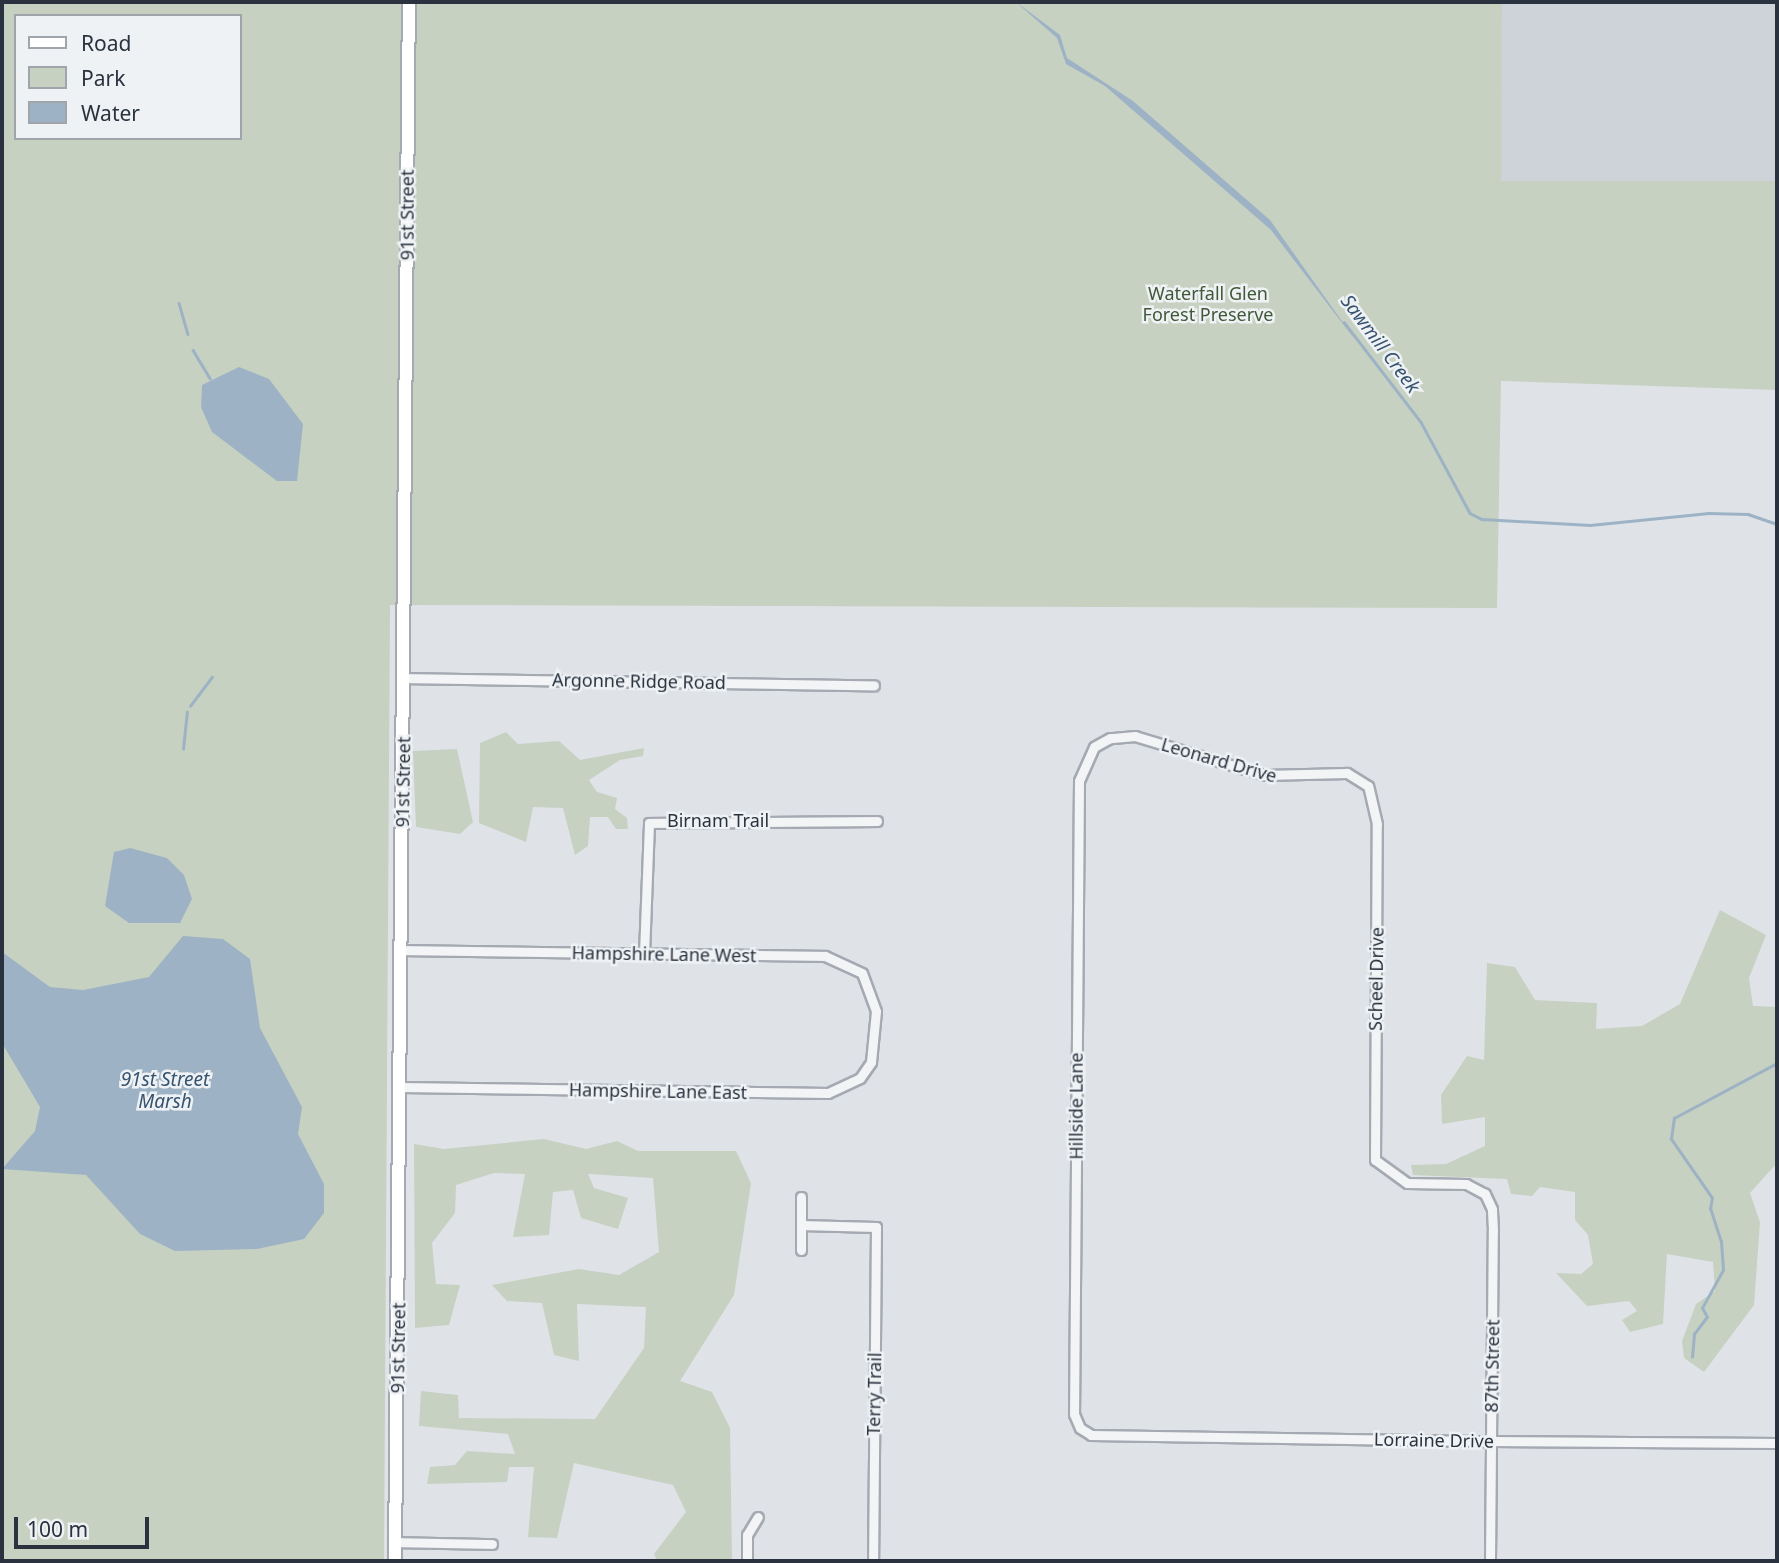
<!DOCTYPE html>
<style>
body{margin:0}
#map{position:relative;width:1779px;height:1563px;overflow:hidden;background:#dfe3e8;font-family:"Noto Sans",sans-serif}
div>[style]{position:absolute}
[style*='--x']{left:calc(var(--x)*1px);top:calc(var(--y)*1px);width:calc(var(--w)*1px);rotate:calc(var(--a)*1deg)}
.built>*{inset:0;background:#ced2d9}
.green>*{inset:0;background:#c6d1c1}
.water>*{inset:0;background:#9db3c5}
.stream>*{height:2.5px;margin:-1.25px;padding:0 1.25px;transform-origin:1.25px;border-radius:1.25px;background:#9db3c5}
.roads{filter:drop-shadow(2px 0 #a5aab2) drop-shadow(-2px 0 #a5aab2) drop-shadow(0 2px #a5aab2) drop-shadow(0 -2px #a5aab2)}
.street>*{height:9px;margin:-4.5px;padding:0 4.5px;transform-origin:4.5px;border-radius:4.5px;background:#f2f4f6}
.secondary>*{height:12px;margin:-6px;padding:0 6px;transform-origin:6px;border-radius:6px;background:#fff}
span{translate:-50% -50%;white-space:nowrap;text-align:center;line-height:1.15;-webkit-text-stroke:5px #eff2f5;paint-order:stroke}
.street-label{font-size:18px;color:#29323e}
.park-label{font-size:18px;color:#405838}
.water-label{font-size:19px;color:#36536f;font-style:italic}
.frame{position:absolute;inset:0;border:4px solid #29323e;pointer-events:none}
.legend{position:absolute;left:14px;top:14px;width:228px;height:126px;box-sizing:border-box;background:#eff2f5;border:2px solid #a0a5ac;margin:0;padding:9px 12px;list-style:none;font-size:21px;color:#29323e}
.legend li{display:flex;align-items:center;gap:14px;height:35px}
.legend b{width:35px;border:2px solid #a0a5ac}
.scale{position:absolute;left:14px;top:1517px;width:135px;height:32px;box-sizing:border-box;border:4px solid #29323e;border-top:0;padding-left:9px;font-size:21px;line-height:24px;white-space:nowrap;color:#29323e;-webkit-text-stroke:5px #eff2f5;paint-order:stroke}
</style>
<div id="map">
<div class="built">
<i style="clip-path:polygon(1502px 2px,1777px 2px,1777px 181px,1500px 181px)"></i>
</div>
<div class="green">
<i style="clip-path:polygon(evenodd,2px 2px,1502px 2px,1501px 181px,1777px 181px,1777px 390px,1501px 381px,1497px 608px,390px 605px,384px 1561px,2px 1561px,2px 2px,16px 16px,240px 16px,240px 138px,16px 138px,16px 16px)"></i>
<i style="clip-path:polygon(506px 732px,518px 744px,559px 741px,580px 760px,644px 748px,643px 756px,620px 760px,589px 780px,597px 792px,617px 798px,615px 809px,627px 818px,628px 829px,616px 829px,608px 817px,590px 817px,588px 846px,575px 855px,563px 808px,533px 807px,526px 842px,479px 823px,480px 743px)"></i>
<i style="clip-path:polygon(457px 749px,473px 822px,460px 834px,416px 827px,413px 751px)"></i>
<i style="clip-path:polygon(1720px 910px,1766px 935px,1749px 978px,1753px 1006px,1777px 1007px,1777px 1163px,1750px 1193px,1760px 1222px,1754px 1305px,1704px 1372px,1684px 1358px,1682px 1341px,1696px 1304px,1715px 1291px,1713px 1262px,1667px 1254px,1663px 1324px,1630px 1332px,1622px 1320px,1637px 1311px,1629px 1301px,1587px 1306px,1556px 1273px,1581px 1274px,1593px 1264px,1588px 1235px,1575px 1220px,1575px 1192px,1540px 1187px,1532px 1196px,1511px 1194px,1507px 1179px,1413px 1175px,1411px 1165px,1446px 1164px,1485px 1146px,1485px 1117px,1442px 1124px,1441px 1095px,1467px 1056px,1484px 1060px,1487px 963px,1515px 967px,1535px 1000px,1597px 1003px,1596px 1029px,1642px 1026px,1680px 1004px)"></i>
<i style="clip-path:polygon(544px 1139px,586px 1149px,617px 1141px,638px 1151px,736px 1151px,751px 1183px,734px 1295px,680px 1381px,712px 1392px,730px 1428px,732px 1561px,657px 1561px,654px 1554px,686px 1512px,673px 1485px,574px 1463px,557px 1538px,528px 1537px,534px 1467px,509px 1467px,507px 1482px,427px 1484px,430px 1467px,455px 1465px,467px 1451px,515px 1454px,508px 1434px,419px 1426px,421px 1391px,458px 1395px,459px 1418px,595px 1419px,644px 1348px,646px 1307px,577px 1304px,579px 1361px,554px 1355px,542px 1303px,507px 1301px,492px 1285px,579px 1269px,619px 1275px,659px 1252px,653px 1178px,588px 1174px,594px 1188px,628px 1198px,618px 1229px,581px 1218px,573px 1190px,553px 1192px,549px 1235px,513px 1237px,525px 1174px,494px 1173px,456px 1185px,455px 1213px,432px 1243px,436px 1284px,460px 1285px,449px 1325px,415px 1328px,414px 1144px,444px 1149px)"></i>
</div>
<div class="water">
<i style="clip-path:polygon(1016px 2px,1060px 35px,1067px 58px,1133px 101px,1270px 220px,1356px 341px,1271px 230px,1105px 86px,1066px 64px,1057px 38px)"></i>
<i style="clip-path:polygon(239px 367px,269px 379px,303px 424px,297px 481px,277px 481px,212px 432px,201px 407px,202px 385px)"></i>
<i style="clip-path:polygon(130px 848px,167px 858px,184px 875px,192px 899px,180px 923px,129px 923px,105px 906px,114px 852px)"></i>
<i style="clip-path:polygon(183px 936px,223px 939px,250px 959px,260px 1028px,302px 1107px,298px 1134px,324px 1184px,324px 1213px,304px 1239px,257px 1249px,175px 1251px,140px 1234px,86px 1175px,2px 1169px,35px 1131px,40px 1107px,2px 1043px,2px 952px,50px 987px,83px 990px,149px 977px)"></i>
</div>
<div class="stream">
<i style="--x:179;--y:303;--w:32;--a:74"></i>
<i style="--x:1344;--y:322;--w:126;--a:52.4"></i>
<i style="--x:1421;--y:422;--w:103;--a:61.7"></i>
<i style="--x:1470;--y:513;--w:13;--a:27"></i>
<i style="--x:1482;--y:519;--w:108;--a:3.2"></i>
<i style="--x:1590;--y:525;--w:119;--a:-5.8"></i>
<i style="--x:1708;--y:513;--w:40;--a:1.4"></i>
<i style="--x:1748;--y:514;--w:31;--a:19"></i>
<i style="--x:193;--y:350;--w:33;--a:59"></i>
<i style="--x:190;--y:706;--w:36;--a:-53"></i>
<i style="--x:183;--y:749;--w:37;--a:-84"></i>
<i style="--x:1692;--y:1357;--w:23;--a:-85"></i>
<i style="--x:1694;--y:1334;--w:21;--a:-53"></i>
<i style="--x:1707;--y:1317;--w:10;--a:-119"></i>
<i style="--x:1702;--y:1308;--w:43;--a:-61.1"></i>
<i style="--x:1723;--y:1270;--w:28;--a:-94"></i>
<i style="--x:1721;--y:1242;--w:35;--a:-108"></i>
<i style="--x:1710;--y:1209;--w:11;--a:-80"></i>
<i style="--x:1712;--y:1198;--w:72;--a:-124.8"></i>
<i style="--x:1671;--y:1139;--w:21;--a:-82"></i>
<i style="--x:1674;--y:1118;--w:117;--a:-28.1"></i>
</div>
<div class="roads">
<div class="street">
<i style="--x:404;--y:678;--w:470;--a:0.9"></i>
<i style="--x:644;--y:954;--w:131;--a:-87.8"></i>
<i style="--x:649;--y:823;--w:228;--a:-0.5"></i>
<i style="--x:401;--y:1087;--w:427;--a:0.8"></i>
<i style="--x:828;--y:1093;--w:35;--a:-25"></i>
<i style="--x:860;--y:1078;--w:19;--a:-55"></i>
<i style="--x:871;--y:1062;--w:51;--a:-84.4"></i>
<i style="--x:876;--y:1011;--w:40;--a:-110.2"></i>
<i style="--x:862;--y:973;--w:41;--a:-155.3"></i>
<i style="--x:825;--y:956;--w:423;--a:-179.2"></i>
<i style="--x:801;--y:1197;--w:53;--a:90"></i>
<i style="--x:801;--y:1225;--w:75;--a:1.5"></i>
<i style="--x:876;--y:1227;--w:334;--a:90.5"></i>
<i style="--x:395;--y:1542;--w:97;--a:1.2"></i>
<i style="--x:747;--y:1561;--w:26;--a:-90"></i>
<i style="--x:747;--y:1535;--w:21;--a:-59"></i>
<i style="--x:1490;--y:1561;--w:120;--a:-89.5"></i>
<i style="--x:1491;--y:1441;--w:211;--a:-89.5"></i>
<i style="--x:1493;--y:1230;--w:21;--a:-93"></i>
<i style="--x:1492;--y:1209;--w:17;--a:-115"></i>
<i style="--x:1485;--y:1194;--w:21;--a:-152"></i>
<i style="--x:1466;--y:1184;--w:59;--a:-179"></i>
<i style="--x:1407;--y:1183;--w:39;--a:-144"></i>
<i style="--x:1375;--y:1160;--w:336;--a:-89.7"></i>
<i style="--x:1377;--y:824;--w:39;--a:-103"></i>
<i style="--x:1368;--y:786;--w:25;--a:-148"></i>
<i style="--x:1347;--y:773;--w:83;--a:178.6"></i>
<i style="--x:1264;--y:775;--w:135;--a:-163.2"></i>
<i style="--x:1135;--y:736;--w:25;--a:175"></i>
<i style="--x:1110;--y:738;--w:18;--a:151"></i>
<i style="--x:1094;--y:747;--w:37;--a:114"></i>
<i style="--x:1079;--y:781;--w:633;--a:90.45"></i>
<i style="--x:1074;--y:1414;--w:15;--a:67"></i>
<i style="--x:1080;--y:1428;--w:13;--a:32"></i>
<i style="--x:1091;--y:1435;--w:400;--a:0.9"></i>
<i style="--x:1491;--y:1441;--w:286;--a:0.4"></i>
</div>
<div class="secondary">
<i style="--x:395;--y:1561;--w:1559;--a:-89.49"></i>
</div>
</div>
<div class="street-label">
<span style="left:407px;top:215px;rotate:-90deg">91st Street</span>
<span style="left:639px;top:681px;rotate:1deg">Argonne Ridge Road</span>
<span style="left:1219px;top:760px;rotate:16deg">Leonard Drive</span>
<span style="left:403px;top:782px;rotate:-89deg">91st Street</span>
<span style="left:718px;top:820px">Birnam Trail</span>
<span style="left:664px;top:954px;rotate:1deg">Hampshire Lane West</span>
<span style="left:1376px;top:979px;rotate:-89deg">Scheel Drive</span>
<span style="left:658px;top:1091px;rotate:1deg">Hampshire Lane East</span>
<span style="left:1076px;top:1106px;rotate:-90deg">Hillside Lane</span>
<span style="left:398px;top:1348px;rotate:-89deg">91st Street</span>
<span style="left:1492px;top:1366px;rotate:-89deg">87th Street</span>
<span style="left:874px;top:1394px;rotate:-89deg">Terry Trail</span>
<span style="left:1434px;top:1440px;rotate:1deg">Lorraine Drive</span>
</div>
<div class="park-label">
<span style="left:1208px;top:304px">Waterfall Glen<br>Forest Preserve</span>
</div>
<div class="water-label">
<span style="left:1380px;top:344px;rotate:53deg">Sawmill Creek</span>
<span style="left:165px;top:1091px">91st Street<br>Marsh</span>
</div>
<div class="frame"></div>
<ul class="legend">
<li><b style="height:9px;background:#fff"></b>Road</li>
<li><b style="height:19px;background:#c6d1c1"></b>Park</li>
<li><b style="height:19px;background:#9db3c5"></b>Water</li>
</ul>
<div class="scale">100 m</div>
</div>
